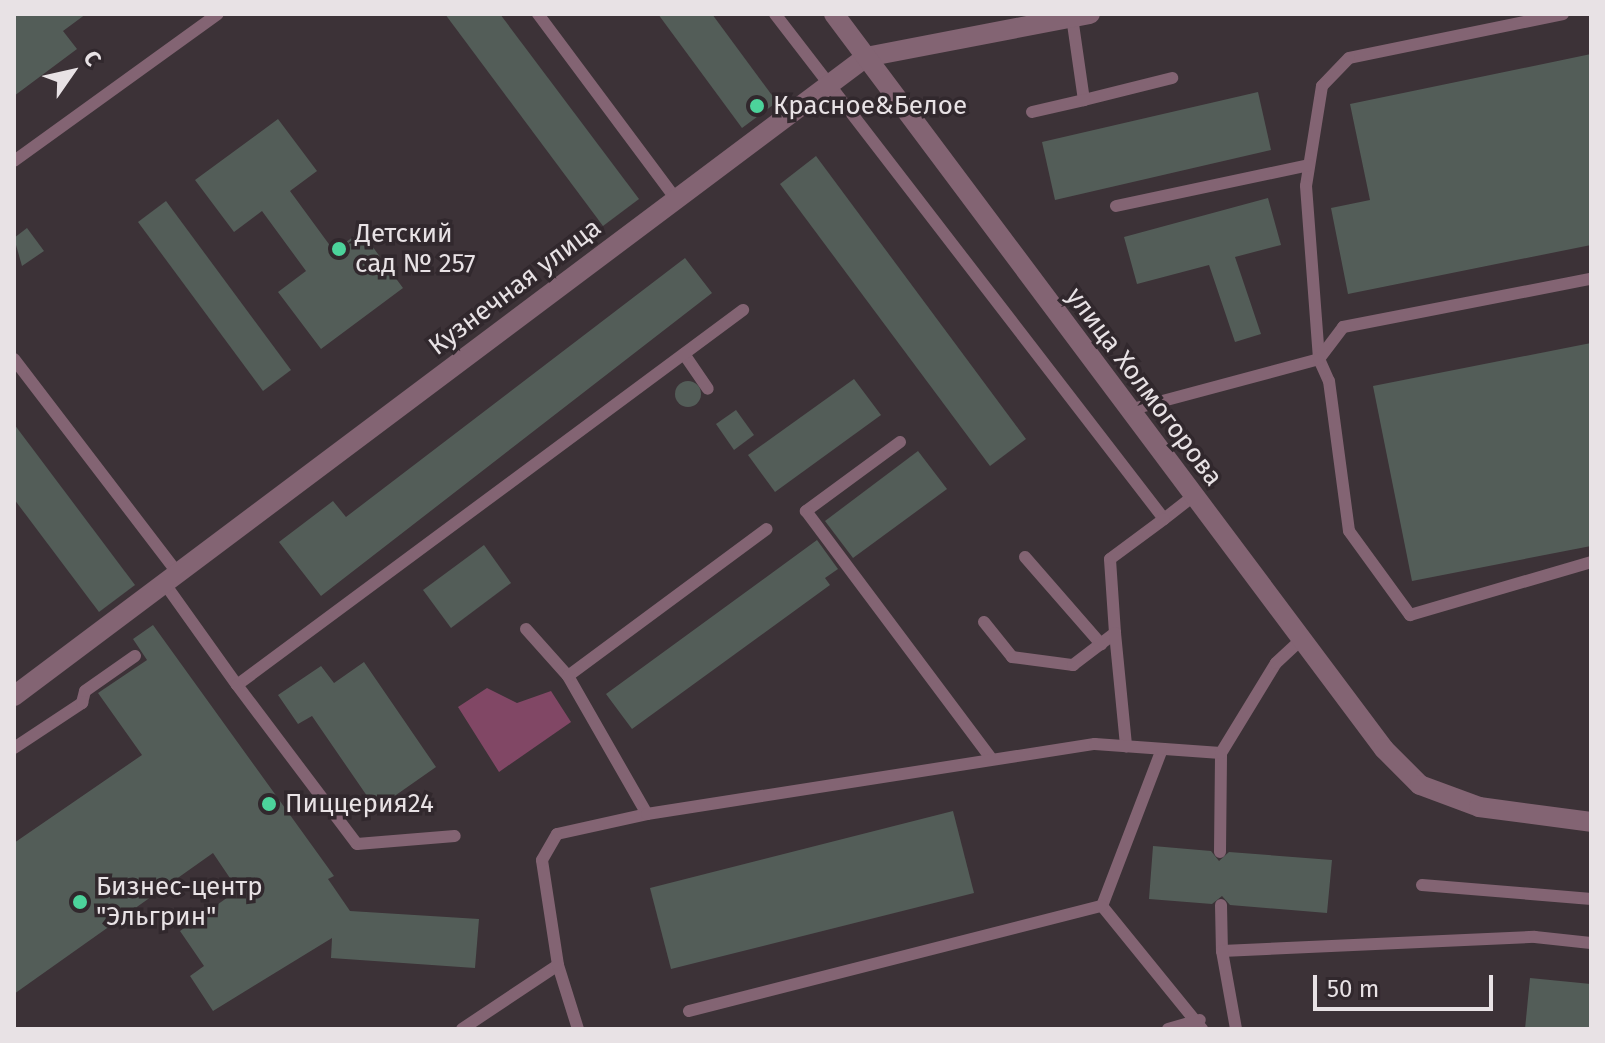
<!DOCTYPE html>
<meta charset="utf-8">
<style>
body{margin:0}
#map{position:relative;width:1605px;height:1043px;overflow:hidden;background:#3c3237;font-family:"Fira Sans",sans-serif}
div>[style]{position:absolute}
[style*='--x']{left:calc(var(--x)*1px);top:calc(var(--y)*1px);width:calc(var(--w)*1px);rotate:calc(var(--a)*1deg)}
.green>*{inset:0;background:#814765}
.building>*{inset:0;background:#535d58}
.round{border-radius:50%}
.service>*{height:12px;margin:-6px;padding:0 6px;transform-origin:6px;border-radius:6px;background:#836473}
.minor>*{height:20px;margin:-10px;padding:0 10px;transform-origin:10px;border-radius:10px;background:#836473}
.tertiary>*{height:20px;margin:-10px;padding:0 10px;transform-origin:10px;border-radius:10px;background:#836473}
.dots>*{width:22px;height:22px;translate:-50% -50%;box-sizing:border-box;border:4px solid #31282d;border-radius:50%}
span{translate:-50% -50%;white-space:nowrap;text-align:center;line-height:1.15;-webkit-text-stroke:7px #31282d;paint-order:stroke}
.poi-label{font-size:26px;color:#e8e2e5}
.left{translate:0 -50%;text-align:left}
.street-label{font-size:26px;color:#e8e2e5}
.frame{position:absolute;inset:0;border:16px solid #e8e2e5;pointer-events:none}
.north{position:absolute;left:32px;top:32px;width:80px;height:80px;-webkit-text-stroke:6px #31282d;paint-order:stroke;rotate:56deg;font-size:22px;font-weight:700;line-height:32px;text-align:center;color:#e8e2e5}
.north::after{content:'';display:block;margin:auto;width:28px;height:36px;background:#e8e2e5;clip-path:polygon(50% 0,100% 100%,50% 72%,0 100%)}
.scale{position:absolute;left:1313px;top:975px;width:180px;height:36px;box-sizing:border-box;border:4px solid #e8e2e5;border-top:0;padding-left:10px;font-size:24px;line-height:28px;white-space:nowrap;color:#e8e2e5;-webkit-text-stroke:6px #31282d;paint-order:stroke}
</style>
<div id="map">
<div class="green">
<i style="clip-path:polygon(487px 688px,517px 703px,551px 691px,571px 722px,499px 772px,458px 707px)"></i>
</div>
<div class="building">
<i style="clip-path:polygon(14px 14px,86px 14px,63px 31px,77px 49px,14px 96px)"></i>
<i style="clip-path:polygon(445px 14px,500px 14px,639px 199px,603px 226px)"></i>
<i style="clip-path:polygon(658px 14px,712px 14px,777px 102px,742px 128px)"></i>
<i style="clip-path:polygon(1591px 54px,1591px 245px,1348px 294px,1331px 208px,1370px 200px,1350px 104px)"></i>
<i style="clip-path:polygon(1258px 92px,1271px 150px,1055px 200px,1042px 142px)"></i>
<i style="clip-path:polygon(278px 119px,317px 171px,290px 191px,334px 251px,361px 231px,403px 288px,321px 349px,278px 292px,306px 271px,262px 211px,234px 232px,195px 180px)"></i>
<i style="clip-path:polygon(816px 156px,1026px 439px,990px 466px,780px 184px)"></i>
<i style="clip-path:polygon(1268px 198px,1281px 245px,1235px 257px,1261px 334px,1235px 342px,1209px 265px,1137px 284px,1124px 237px)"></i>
<i style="clip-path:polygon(166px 201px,291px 370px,263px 391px,138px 222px)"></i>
<i style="clip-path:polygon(27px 228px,44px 251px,22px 266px,14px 238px)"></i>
<i style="clip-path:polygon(685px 258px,712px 293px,321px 596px,279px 542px,333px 501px,346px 517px)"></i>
<i style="clip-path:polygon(1591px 343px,1591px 546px,1412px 581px,1373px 386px)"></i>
<i style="clip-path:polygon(854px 379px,881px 415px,775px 492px,748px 455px)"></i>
<i class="round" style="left:675px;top:381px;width:26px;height:26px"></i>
<i style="clip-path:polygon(736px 410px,754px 435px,734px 450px,716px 424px)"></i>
<i style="clip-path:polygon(14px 424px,135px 585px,99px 612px,14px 499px)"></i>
<i style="clip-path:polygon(918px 451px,947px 489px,853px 558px,825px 521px)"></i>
<i style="clip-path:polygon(817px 540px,838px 569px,825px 578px,830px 585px,632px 729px,606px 694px)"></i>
<i style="clip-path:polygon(484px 545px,511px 583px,451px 628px,423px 590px)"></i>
<i style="clip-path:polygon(153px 625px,334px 876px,328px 879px,350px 911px,479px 919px,475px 968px,331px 958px,332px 938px,213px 1011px,190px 976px,204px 966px,180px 931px,238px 890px,213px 853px,14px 994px,14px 843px,142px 755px,98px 693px,147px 660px,133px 639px)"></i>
<i style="clip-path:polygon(364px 662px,436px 767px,376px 809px,312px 716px,298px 724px,278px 695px,321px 666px,334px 683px)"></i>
<i style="clip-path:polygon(953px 811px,974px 893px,671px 969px,650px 888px)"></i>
<i style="clip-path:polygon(1153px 846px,1211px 851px,1219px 861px,1229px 852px,1332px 860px,1327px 913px,1230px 905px,1222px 896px,1212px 904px,1149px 899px)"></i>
<i style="clip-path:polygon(1530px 978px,1591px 984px,1591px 1029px,1525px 1029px)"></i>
</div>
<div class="service">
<i style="--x:538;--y:14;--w:229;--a:53.3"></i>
<i style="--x:775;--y:14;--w:637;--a:52.39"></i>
<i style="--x:1164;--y:519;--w:37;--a:-38"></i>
<i style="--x:1563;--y:14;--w:218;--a:168.4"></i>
<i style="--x:1349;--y:58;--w:39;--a:134"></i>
<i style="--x:1322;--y:86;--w:101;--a:99.1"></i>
<i style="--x:1306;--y:186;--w:173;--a:85.7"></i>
<i style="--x:1319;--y:359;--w:24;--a:66"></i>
<i style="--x:1329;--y:381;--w:151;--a:82.4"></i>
<i style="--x:1349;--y:531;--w:104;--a:54"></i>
<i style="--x:1410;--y:615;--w:189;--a:-16.3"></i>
<i style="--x:1072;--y:17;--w:84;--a:81.8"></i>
<i style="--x:1084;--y:100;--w:91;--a:-14"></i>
<i style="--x:1032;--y:112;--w:53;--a:-13"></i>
<i style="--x:14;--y:161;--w:251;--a:-35.8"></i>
<i style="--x:1116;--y:206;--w:197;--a:-12"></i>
<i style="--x:684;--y:354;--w:42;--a:55.6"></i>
<i style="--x:14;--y:359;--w:272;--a:52.6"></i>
<i style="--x:1129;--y:410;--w:197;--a:-15"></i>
<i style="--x:1319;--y:359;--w:40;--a:-53"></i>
<i style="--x:1343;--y:327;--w:253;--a:-11"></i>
<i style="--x:900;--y:442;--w:117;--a:143.7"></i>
<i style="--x:806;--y:511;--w:309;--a:53.2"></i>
<i style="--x:1025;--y:557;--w:116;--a:48.9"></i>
<i style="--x:165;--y:584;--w:124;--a:54.5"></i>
<i style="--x:237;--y:685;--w:630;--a:-36.54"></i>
<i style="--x:984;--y:622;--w:45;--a:51.3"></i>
<i style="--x:1012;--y:657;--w:62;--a:7.5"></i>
<i style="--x:1073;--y:665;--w:53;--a:-37.3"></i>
<i style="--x:1115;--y:633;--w:74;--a:-93.9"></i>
<i style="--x:1110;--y:559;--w:67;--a:-36.5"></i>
<i style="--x:526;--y:629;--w:63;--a:48.2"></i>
<i style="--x:1115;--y:633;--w:114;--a:84.4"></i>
<i style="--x:237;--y:685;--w:199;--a:53"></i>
<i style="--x:357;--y:844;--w:98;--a:-4.7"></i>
<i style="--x:14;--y:748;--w:82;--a:-33.5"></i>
<i style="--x:82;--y:703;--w:12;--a:-76"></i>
<i style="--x:85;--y:691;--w:61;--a:-35"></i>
<i style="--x:1162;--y:749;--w:168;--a:110.9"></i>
<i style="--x:1102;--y:906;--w:159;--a:50.9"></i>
<i style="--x:647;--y:814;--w:159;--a:-119.8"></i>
<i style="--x:568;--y:676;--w:247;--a:-36.5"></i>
<i style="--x:1220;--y:852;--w:99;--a:-89.4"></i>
<i style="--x:1422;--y:885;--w:170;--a:4.7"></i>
<i style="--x:1221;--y:905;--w:46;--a:88.8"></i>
<i style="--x:1222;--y:951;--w:313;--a:-2.6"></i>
<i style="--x:1535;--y:937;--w:56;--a:6.1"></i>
<i style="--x:1222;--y:951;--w:79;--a:79.8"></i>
<i style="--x:689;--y:1011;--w:426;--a:-14.3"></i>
<i style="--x:462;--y:1029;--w:115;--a:-33.7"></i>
<i style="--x:578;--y:1029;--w:67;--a:-107.4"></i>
<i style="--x:558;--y:965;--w:106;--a:-98.7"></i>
<i style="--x:542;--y:860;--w:30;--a:-60"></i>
<i style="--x:557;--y:834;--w:92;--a:-12.5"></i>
<i style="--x:647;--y:814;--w:453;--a:-8.9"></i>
<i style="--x:1095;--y:744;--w:126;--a:4.1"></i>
<i style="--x:1221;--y:753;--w:105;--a:-58.6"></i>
<i style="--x:1276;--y:663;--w:34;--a:-43"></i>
<i style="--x:1168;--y:1029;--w:33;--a:-16"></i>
</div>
<div class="minor">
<i style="--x:14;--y:696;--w:1065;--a:-36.87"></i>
<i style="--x:866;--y:57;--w:228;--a:-10.9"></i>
</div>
<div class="tertiary">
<i style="--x:834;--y:14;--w:918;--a:53.19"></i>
<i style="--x:1384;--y:749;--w:51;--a:45"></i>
<i style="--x:1420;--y:785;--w:63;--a:20.4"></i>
<i style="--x:1479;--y:807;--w:113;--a:7.6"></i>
</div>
<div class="dots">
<i style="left:757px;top:106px;background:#4cd39b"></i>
<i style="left:339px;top:249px;background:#4cd39b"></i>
<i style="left:269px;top:804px;background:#4cd39b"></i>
<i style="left:80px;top:902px;background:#4cd39b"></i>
</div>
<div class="poi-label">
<span class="left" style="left:773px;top:106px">Красное&amp;Белое</span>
<span class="left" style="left:355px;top:249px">Детский<br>сад № 257</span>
<span class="left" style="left:285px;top:804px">Пиццерия24</span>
<span class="left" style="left:96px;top:902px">Бизнес-центр<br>"Эльгрин"</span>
</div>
<div class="street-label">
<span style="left:515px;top:287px;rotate:-37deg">Кузнечная улица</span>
<span style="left:1144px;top:387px;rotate:53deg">улица Холмогорова</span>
</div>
<div class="frame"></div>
<div class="north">С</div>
<div class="scale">50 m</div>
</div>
